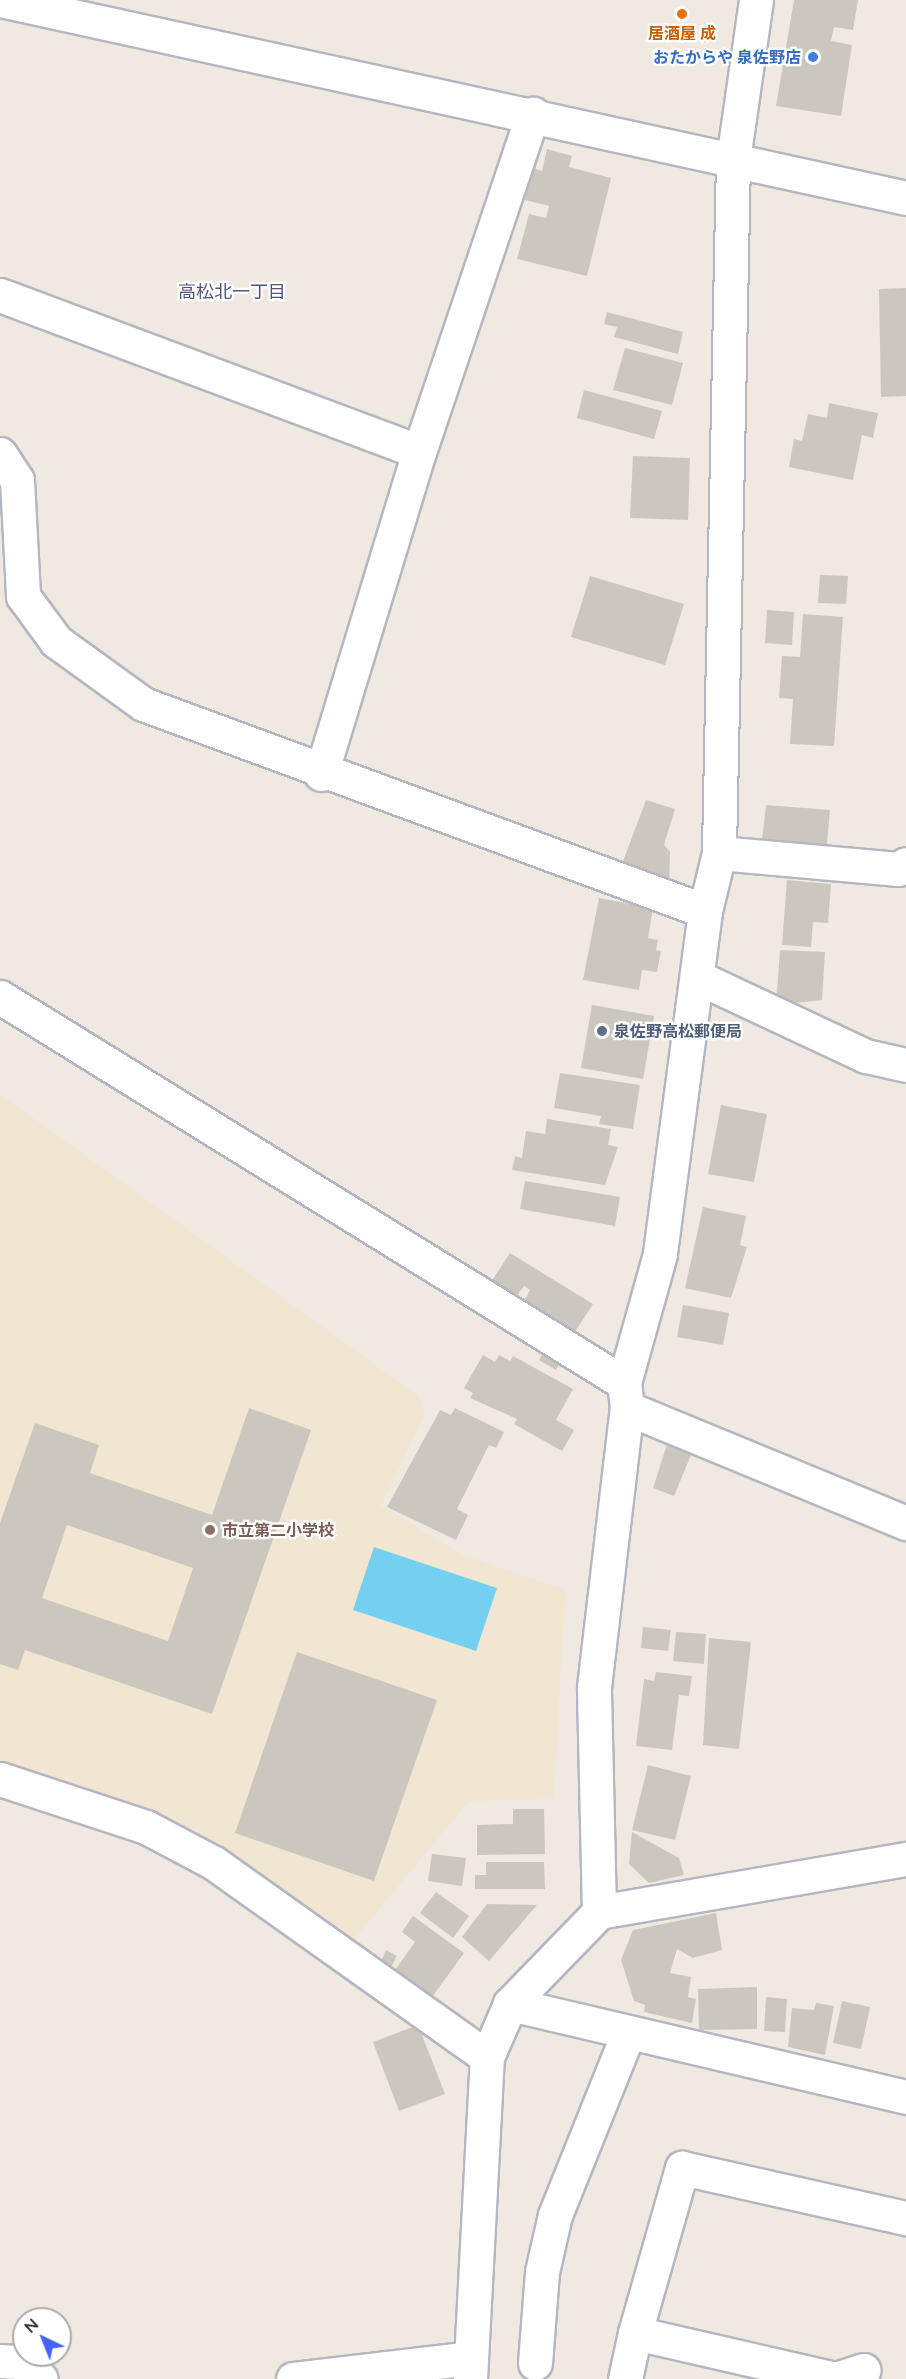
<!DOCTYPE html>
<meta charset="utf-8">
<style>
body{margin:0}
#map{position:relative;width:906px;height:2379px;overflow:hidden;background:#efe9e1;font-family:Lato,"Noto Sans JP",sans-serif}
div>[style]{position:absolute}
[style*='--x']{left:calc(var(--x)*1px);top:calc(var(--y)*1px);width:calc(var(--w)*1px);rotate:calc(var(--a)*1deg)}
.education>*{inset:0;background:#f0e6d1}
.water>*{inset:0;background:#75cff0}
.building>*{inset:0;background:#cbc7bf}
.roads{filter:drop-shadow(2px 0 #b4b7c1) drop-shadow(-2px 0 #b4b7c1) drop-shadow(0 2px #b4b7c1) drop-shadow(0 -2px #b4b7c1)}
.minor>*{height:33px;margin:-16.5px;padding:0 16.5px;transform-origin:16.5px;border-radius:16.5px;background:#fff}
.dots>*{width:16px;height:16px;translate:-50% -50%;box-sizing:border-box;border:3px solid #fff;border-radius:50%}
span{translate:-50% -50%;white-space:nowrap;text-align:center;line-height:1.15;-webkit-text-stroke:4.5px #fff;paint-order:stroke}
.food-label{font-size:16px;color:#c56008;font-weight:700}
.shop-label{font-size:16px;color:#366cbe;font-weight:700}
.right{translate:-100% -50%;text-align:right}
.service-label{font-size:16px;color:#4e5e75;font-weight:700}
.left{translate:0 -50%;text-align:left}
.education-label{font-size:16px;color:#785e54;font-weight:700}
.neighbourhood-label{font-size:18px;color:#4d5680}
.north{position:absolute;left:12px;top:2307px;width:60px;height:60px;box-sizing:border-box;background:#fff;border:2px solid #ababab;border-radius:50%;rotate:317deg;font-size:16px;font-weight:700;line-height:24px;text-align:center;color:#2e2e2e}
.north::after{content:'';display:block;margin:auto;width:21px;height:27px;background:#4264fb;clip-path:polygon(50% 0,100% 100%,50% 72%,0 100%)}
</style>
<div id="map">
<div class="education">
<i style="clip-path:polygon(0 1094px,417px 1395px,425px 1414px,381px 1506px,461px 1554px,565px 1590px,554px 1799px,469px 1801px,350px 1944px,0 1764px)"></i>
</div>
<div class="water">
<i style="clip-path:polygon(374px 1547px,497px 1588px,476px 1651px,353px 1610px)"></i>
</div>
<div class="building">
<i style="clip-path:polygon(794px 0,858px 0,853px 30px,834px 27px,831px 41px,852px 45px,841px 116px,776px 106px)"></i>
<i style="clip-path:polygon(547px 149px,572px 156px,569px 167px,611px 178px,587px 276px,517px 259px,529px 214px,546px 218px,549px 206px,525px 200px,533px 168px,542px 171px)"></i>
<i style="clip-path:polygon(906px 288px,906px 396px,881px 397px,879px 289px)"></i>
<i style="clip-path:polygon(607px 312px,683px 332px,678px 354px,614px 337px,617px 327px,604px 324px)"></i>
<i style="clip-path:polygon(625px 348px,683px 363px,672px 405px,613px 390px)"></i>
<i style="clip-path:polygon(584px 390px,662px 411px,654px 439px,577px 418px)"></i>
<i style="clip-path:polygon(829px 403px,878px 413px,873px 438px,862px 435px,853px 480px,789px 467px,794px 439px,802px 441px,808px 414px,827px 418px)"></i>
<i style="clip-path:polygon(633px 456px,690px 458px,688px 520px,630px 518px)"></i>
<i style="clip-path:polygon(820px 575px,848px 576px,846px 604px,818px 603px)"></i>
<i style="clip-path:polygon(590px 576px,684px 604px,665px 665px,571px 637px)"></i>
<i style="clip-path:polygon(767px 610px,794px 612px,792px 645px,765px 643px)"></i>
<i style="clip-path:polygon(803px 614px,843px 617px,834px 746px,790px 744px,793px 699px,779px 698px,782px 656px,800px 657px)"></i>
<i style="clip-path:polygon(646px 800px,675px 809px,664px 845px,670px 852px,669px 889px,619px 872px)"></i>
<i style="clip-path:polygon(766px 805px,830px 810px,826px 855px,761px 849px)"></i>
<i style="clip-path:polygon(787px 880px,831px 884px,828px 923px,813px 922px,811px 947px,782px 945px)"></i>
<i style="clip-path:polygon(599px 898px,653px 908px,648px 938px,658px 940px,656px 950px,661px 951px,657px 972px,642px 970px,639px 990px,583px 980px)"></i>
<i style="clip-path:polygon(780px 950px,825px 952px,822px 1000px,776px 1005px)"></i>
<i style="clip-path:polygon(592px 1005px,654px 1016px,643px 1079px,581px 1068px)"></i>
<i style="clip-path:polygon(560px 1073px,640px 1085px,633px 1129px,599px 1124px,601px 1116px,554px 1108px)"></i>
<i style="clip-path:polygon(721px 1105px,767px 1114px,754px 1182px,708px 1174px)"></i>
<i style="clip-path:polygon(547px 1119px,611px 1129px,608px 1145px,618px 1147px,605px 1185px,512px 1170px,515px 1156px,522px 1158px,526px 1131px,545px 1134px)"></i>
<i style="clip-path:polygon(525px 1181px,620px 1197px,615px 1226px,520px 1209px)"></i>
<i style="clip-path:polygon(703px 1207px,746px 1216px,740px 1245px,747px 1247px,731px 1298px,685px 1288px)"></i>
<i style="clip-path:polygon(510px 1253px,593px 1304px,571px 1338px,520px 1308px,530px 1290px,524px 1286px,515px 1298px,491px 1282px)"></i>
<i style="clip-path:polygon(683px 1305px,729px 1313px,723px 1345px,677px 1337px)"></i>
<i style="clip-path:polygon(545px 1350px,562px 1360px,556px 1370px,539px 1360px)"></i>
<i style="clip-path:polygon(483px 1355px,495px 1362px,499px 1355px,510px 1361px,513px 1356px,573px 1389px,556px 1420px,574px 1430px,562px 1451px,514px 1424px,517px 1419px,470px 1398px,473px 1393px,464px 1388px)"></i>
<i style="clip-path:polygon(evenodd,249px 1408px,311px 1430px,212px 1714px,25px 1650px,18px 1670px,0 1664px,0 1523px,35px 1423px,99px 1445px,90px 1473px,212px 1515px,249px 1408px,67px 1525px,193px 1568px,168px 1641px,42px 1598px,67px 1525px)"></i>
<i style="clip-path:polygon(455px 1408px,504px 1432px,496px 1448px,489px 1445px,457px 1509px,468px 1515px,456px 1540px,387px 1507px,440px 1410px,451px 1415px)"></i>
<i style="clip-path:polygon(671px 1432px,696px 1443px,674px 1496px,653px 1488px)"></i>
<i style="clip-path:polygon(643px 1627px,671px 1630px,668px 1651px,641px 1648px)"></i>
<i style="clip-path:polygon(676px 1632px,706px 1634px,704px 1664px,673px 1661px)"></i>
<i style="clip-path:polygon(709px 1638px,751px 1642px,739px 1749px,703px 1745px)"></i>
<i style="clip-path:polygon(297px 1652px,437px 1700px,374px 1881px,235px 1833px)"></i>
<i style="clip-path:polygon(656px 1672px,692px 1676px,689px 1696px,679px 1695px,672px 1750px,636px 1746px,644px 1679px,654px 1681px)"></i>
<i style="clip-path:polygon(648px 1765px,691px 1776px,675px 1840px,632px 1830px)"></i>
<i style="clip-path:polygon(513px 1809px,544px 1809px,545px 1854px,477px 1855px,477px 1825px,513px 1824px)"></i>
<i style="clip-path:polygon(632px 1832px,679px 1858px,684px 1875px,649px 1883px,629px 1864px)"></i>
<i style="clip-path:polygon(432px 1854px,466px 1858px,462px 1886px,428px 1881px)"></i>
<i style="clip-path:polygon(486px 1862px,544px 1862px,545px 1889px,475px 1889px,475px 1875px,486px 1875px)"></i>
<i style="clip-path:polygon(436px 1892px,469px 1916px,453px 1938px,420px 1913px)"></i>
<i style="clip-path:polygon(487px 1904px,537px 1905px,489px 1961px,462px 1937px)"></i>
<i style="clip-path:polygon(716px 1913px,722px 1950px,693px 1958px,677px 1949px,670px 1973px,691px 1977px,688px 1997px,696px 1999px,692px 2023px,644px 2012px,645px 2005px,634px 2001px,621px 1960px,633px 1930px)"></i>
<i style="clip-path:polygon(413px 1916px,464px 1953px,432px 1997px,395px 1970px,415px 1942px,402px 1932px)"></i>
<i style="clip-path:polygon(386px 1950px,397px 1956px,391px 1967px,381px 1962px)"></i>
<i style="clip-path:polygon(757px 1987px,757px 2029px,699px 2030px,698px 1989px)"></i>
<i style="clip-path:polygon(766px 1997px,787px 1999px,785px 2032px,764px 2031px)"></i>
<i style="clip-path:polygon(842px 2001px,870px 2007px,861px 2049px,833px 2043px)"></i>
<i style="clip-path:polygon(816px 2003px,834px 2006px,825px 2055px,788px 2047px,792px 2008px,814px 2010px)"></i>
<i style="clip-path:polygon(418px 2025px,445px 2094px,399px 2111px,373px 2042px)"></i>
</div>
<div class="roads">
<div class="minor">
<i style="--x:0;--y:0;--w:927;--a:12.33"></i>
<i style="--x:756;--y:0;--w:161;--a:98.2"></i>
<i style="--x:733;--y:159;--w:694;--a:91.16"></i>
<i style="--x:719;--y:853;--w:60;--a:103.6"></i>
<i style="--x:705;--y:911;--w:346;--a:97.5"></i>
<i style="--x:660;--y:1254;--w:134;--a:105.6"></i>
<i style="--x:624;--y:1383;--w:25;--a:83"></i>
<i style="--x:627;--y:1408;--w:302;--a:22.4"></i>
<i style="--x:0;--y:295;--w:447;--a:20.5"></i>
<i style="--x:0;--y:454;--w:31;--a:57"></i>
<i style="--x:17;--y:480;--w:116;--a:87"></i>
<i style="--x:23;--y:596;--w:56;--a:53.7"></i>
<i style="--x:56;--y:641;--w:107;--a:35.9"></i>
<i style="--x:143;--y:704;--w:599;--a:20.22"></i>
<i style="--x:321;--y:774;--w:337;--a:-73.1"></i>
<i style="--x:419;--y:452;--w:357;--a:-71.4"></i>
<i style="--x:719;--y:853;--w:180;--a:5.1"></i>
<i style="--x:898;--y:869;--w:9;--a:-32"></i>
<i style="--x:697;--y:977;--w:187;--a:25.1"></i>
<i style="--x:866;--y:1056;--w:41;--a:12.7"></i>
<i style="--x:0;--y:997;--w:734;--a:31.74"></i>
<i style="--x:0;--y:1779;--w:154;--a:18.2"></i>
<i style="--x:146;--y:1827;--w:77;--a:27.9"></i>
<i style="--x:214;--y:1863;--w:335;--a:35.4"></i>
<i style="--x:599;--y:1912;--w:312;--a:-9.8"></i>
<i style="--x:510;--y:2004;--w:407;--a:13.2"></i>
<i style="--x:635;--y:2333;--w:172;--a:-74.1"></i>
<i style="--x:682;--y:2168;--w:230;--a:12.6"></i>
<i style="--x:0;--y:2361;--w:22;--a:3"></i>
<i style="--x:22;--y:2362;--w:25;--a:42"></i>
<i style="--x:535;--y:2363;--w:91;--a:-85.6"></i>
<i style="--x:542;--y:2272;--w:58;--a:-77.2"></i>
<i style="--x:555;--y:2215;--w:196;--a:-68.1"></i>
<i style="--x:293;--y:2379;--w:179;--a:-6.7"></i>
<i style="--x:470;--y:2379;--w:322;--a:-87"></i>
<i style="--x:487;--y:2057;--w:58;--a:-66.5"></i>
<i style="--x:510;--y:2004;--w:128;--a:-45.9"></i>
<i style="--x:599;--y:1912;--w:225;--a:-91.3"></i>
<i style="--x:594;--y:1687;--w:281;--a:-83.3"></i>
<i style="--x:625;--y:2379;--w:47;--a:-77.7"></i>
<i style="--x:635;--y:2333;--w:206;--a:12.9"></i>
<i style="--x:836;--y:2379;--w:29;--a:-18"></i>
</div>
</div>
<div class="dots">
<i style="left:682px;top:14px;background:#e8710a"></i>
<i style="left:813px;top:57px;background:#3f7fe0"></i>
<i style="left:602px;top:1031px;background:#5c6f8a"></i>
<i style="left:210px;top:1530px;background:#8d6e63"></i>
</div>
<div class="food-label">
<span style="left:682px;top:33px">居酒屋 成</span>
</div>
<div class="shop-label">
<span class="right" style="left:801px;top:57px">おたからや 泉佐野店</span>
</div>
<div class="service-label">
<span class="left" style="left:614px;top:1031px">泉佐野高松郵便局</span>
</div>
<div class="education-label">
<span class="left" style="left:222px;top:1530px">市立第二小学校</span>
</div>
<div class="neighbourhood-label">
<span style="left:232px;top:291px">高松北一丁目</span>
</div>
<div class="north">N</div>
</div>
